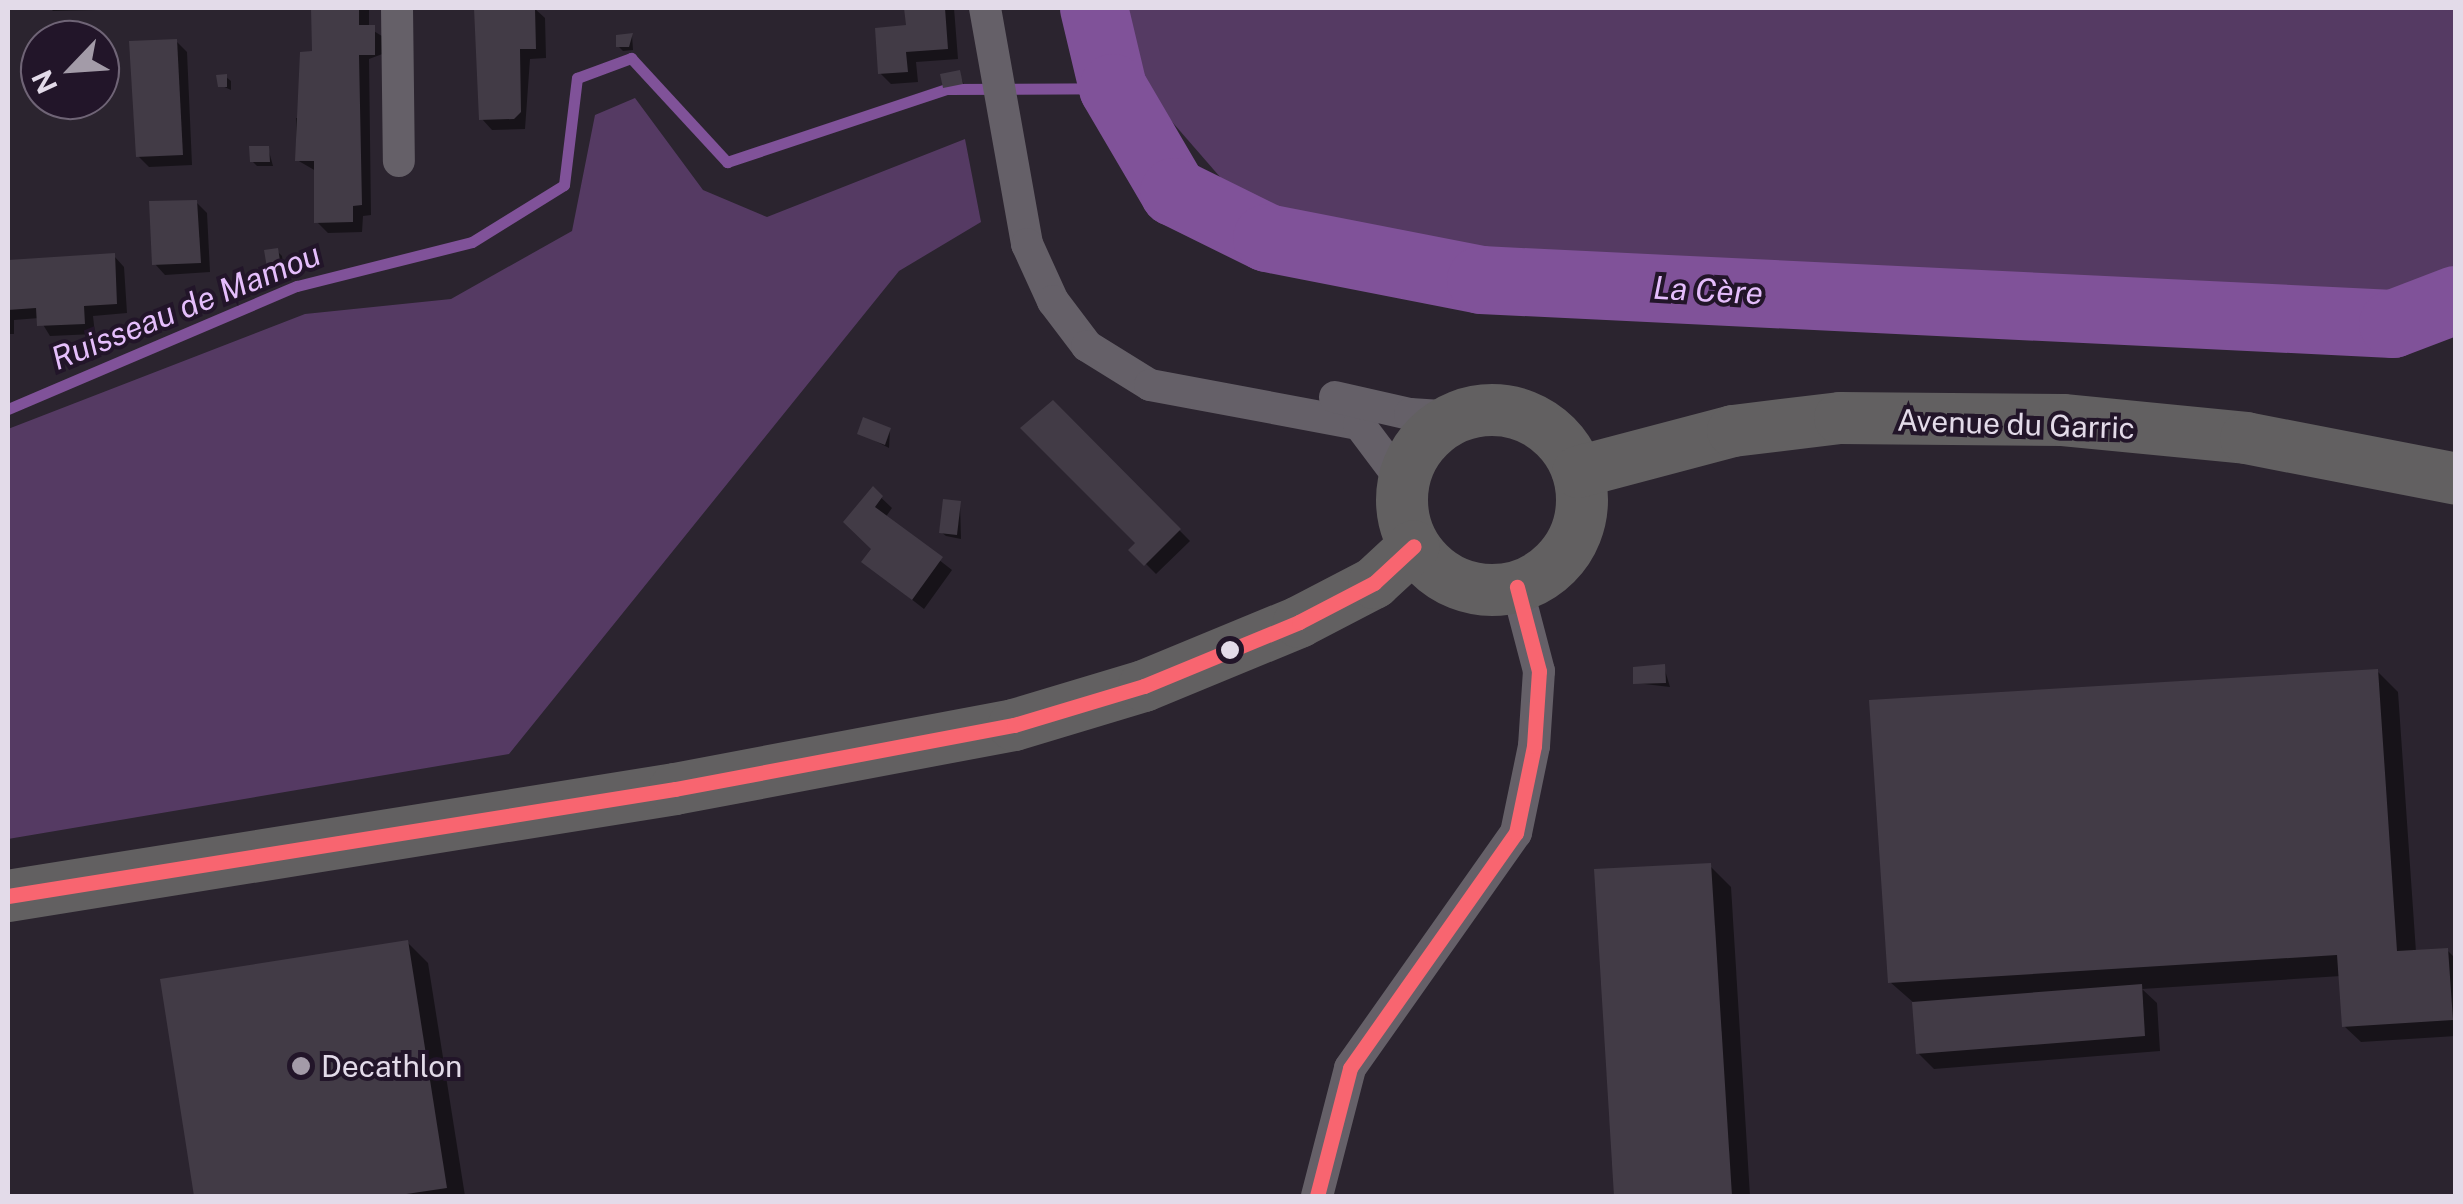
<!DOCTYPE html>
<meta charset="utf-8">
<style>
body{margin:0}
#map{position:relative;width:2463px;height:1204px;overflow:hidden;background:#2b242f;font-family:"Public Sans",sans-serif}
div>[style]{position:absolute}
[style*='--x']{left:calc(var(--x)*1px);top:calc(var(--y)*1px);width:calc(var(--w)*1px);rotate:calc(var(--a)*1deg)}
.green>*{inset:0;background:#553a63}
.shadow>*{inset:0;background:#0007}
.stream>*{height:11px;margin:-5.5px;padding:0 5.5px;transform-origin:5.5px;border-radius:5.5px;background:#805299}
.river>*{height:68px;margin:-34px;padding:0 34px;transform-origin:34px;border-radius:34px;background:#805299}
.building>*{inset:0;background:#423b46}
.minor>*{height:32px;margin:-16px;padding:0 16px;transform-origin:16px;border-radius:16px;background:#656068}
.primary>*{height:52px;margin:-26px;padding:0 26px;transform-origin:26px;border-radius:26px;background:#626061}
.primary>.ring{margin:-26px;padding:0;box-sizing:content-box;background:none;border:52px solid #626061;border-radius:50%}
.bus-1>*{height:15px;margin:-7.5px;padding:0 7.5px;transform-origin:7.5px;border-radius:7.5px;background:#f86570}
.dots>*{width:28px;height:28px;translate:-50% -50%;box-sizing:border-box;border:5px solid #221529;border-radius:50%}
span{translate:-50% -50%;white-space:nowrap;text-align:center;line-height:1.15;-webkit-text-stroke:8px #221529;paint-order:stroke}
.street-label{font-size:30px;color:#e3dbe9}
.poi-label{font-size:30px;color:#e3dbe9}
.left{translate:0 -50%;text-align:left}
.water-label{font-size:32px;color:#e5befc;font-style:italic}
.frame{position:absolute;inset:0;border:10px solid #e3dbe9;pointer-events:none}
.north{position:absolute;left:20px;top:20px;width:100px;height:100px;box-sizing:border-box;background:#221529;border:2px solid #6f6476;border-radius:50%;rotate:245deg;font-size:28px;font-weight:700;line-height:40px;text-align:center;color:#e3dbe9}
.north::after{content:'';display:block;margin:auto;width:35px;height:45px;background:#a39ba8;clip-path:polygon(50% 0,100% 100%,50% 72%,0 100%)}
</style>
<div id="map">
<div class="green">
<i style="clip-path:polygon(1115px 8px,2455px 8px,2455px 288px,2390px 316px,1526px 266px,1267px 231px,1127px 70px)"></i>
<i style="clip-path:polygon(635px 98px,703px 190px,767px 217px,965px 139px,981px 222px,899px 271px,509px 754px,8px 839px,8px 429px,305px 314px,451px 299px,572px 231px,595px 115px)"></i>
</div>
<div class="shadow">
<i style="clip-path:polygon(50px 8px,96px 8px,96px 10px,53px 11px)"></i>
<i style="clip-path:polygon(312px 8px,369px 8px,369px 28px,385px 38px,385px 53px,369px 59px,371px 215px,363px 216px,362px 232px,328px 233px,317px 222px,316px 171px,297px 160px,296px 118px,307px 118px,314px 53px)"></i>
<i style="clip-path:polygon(479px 8px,534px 8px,545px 18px,546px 58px,530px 59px,525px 129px,492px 130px,482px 119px)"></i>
<i style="clip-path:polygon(907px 8px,954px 8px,958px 59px,916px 62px,918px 82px,891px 84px,880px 73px,908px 27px)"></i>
<i style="clip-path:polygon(632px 35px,633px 50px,623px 51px,618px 46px)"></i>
<i style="clip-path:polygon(176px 41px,187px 52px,192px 165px,149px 167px,138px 156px)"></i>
<i style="clip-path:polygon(959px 73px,966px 89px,950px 91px,945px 87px)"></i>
<i style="clip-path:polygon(226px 77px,231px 81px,231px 90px,220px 85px)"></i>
<i style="clip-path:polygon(268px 148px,273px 166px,257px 166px,252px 161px)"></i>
<i style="clip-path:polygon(196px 202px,207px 213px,210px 272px,165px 275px,155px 264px)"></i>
<i style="clip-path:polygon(277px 251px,282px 256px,284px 271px,269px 267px)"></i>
<i style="clip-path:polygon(114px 256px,124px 267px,127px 313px,93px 316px,95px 334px,50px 336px,39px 318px,14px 320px,14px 334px,8px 334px,8px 262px)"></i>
<i style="clip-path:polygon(1053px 403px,1190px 541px,1156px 574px,1131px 549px,1138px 542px)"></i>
<i style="clip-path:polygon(890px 430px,889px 448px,860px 433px)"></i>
<i style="clip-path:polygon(873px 490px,892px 508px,885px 518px,952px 570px,924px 609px,864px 562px,874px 549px)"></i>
<i style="clip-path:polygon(960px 503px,961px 539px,946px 536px,941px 532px)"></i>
<i style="clip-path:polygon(1664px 667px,1670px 687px,1636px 683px)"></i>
<i style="clip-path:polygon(2377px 671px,2398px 692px,2416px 952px,2447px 950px,2456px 959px,2456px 1036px,2361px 1042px,2344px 1026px,2341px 976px,2142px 989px,2157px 1003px,2160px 1051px,1934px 1069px,1918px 1053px,1914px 1003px,1890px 982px)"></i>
<i style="clip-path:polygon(1710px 866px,1731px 887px,1750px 1196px,1616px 1196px,1596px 871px)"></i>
<i style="clip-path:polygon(407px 942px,428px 963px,465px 1196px,197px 1196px,163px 981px)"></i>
</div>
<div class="stream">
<i style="--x:8;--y:409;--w:314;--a:-23.1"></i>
<i style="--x:297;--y:286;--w:180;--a:-14.1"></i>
<i style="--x:472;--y:242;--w:108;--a:-31.8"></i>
<i style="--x:564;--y:185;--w:108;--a:-83.1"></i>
<i style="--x:577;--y:78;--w:58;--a:-20.3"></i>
<i style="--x:631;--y:58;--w:142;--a:47.3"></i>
<i style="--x:727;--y:162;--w:232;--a:-18.4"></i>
<i style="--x:947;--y:89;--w:166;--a:-0.3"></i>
</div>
<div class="river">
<i style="--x:1094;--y:8;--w:82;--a:76.6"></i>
<i style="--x:1113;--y:88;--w:121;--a:59.6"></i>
<i style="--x:1174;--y:192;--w:104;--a:26.3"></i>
<i style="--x:1267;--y:238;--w:218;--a:11.1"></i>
<i style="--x:1481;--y:280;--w:913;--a:2.76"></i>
<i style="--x:2393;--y:324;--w:67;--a:-20.9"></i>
</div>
<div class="building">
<i style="clip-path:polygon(311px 8px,359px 8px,359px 25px,375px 25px,375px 55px,359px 55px,362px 205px,353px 206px,353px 222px,314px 223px,314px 161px,295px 161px,300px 52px,312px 51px)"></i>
<i style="clip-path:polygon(474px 8px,535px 8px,536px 49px,520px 49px,521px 112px,514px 119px,479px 120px)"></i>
<i style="clip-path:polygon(904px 8px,945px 8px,948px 49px,906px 52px,908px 72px,878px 74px,875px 28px,906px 25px)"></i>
<i style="clip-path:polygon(633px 33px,629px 47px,616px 47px,616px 35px)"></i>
<i style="clip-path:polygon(177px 39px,183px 155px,136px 157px,129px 41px)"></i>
<i style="clip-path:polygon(960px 70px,963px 84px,943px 88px,940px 74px)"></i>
<i style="clip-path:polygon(227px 74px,227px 87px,218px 87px,216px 75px)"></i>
<i style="clip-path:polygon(249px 146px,269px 146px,270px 162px,250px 162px)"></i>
<i style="clip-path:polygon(197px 200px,201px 263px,152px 265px,149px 201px)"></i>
<i style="clip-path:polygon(278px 248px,281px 267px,267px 268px,264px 250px)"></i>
<i style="clip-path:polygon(115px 253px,117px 304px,84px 306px,85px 324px,37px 326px,36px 308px,8px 310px,8px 260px)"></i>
<i style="clip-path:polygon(1053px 400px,1181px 529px,1144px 566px,1128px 550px,1135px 543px,1020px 428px)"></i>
<i style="clip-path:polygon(863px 417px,891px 428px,885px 445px,857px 434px)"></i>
<i style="clip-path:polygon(873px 486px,883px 496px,875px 507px,943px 557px,912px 600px,861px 562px,871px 549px,843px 522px)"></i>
<i style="clip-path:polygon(943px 499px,961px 501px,957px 535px,939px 533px)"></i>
<i style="clip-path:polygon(1665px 664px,1666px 683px,1633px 684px,1633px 667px)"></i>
<i style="clip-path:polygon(2378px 669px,2397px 951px,2448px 948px,2453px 1020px,2342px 1027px,2337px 955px,1888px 983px,1869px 700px)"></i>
<i style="clip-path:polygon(1711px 863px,1732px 1196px,1614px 1196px,1594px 869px)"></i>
<i style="clip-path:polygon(408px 940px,447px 1188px,393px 1196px,194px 1196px,160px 979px)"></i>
<i style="clip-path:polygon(2142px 984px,2145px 1036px,1916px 1054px,1912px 1002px)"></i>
</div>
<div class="minor">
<i style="--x:397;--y:8;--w:153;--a:89.3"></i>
<i style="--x:985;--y:8;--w:240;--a:79.9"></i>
<i style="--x:1027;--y:244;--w:63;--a:65.5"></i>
<i style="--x:1053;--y:301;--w:56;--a:52.9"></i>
<i style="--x:1087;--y:346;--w:74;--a:31.8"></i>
<i style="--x:1150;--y:385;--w:213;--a:10.6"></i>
<i style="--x:1359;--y:424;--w:75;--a:53.1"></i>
<i style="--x:1335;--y:397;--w:77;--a:12.8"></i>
<i style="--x:1410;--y:414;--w:47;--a:3.7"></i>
<i style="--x:1317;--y:1196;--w:132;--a:-75.5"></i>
<i style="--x:1350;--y:1068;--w:288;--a:-54.8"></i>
<i style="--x:1516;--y:833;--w:89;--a:-78.3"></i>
<i style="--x:1534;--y:746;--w:75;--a:-86.2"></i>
<i style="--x:1539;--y:671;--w:87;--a:-104.7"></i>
</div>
<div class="primary">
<i class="ring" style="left:1402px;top:410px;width:128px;height:128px"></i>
<i style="--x:1578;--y:472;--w:160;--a:-14.8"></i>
<i style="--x:1733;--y:431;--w:108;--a:-6.9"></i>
<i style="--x:1840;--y:418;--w:223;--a:0.5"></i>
<i style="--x:2063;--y:420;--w:184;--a:5.6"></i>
<i style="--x:2246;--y:438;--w:214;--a:11"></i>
<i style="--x:8;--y:896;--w:676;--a:-9.11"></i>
<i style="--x:675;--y:789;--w:345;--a:-10.7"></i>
<i style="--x:1014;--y:725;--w:136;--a:-16.7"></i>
<i style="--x:1144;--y:686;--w:168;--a:-22.4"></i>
<i style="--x:1299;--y:622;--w:85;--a:-27.5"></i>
<i style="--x:1374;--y:583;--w:54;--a:-42.8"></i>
</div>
<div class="bus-1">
<i style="--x:8;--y:896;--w:676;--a:-9.11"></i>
<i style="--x:675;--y:789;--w:345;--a:-10.7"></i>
<i style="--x:1014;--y:725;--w:136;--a:-16.7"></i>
<i style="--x:1144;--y:686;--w:168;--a:-22.4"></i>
<i style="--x:1299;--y:622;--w:85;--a:-27.5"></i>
<i style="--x:1374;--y:583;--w:54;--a:-42.8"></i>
<i style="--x:1317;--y:1196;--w:132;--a:-75.5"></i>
<i style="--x:1350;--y:1068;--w:288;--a:-54.8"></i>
<i style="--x:1516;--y:833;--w:89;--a:-78.3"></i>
<i style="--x:1534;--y:746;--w:75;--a:-86.2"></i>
<i style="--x:1539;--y:671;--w:87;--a:-104.7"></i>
</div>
<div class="dots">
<i style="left:1230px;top:650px;background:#e3dbe9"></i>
<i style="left:301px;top:1066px;background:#a39ba8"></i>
</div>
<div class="street-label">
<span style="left:2016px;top:424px;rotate:2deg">Avenue du Garric</span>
</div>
<div class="poi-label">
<span class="left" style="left:321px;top:1066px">Decathlon</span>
</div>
<div class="water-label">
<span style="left:1708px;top:291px;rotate:3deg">La Cère</span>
<span style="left:186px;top:307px;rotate:-22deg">Ruisseau de Mamou</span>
</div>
<div class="frame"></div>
<div class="north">N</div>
</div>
